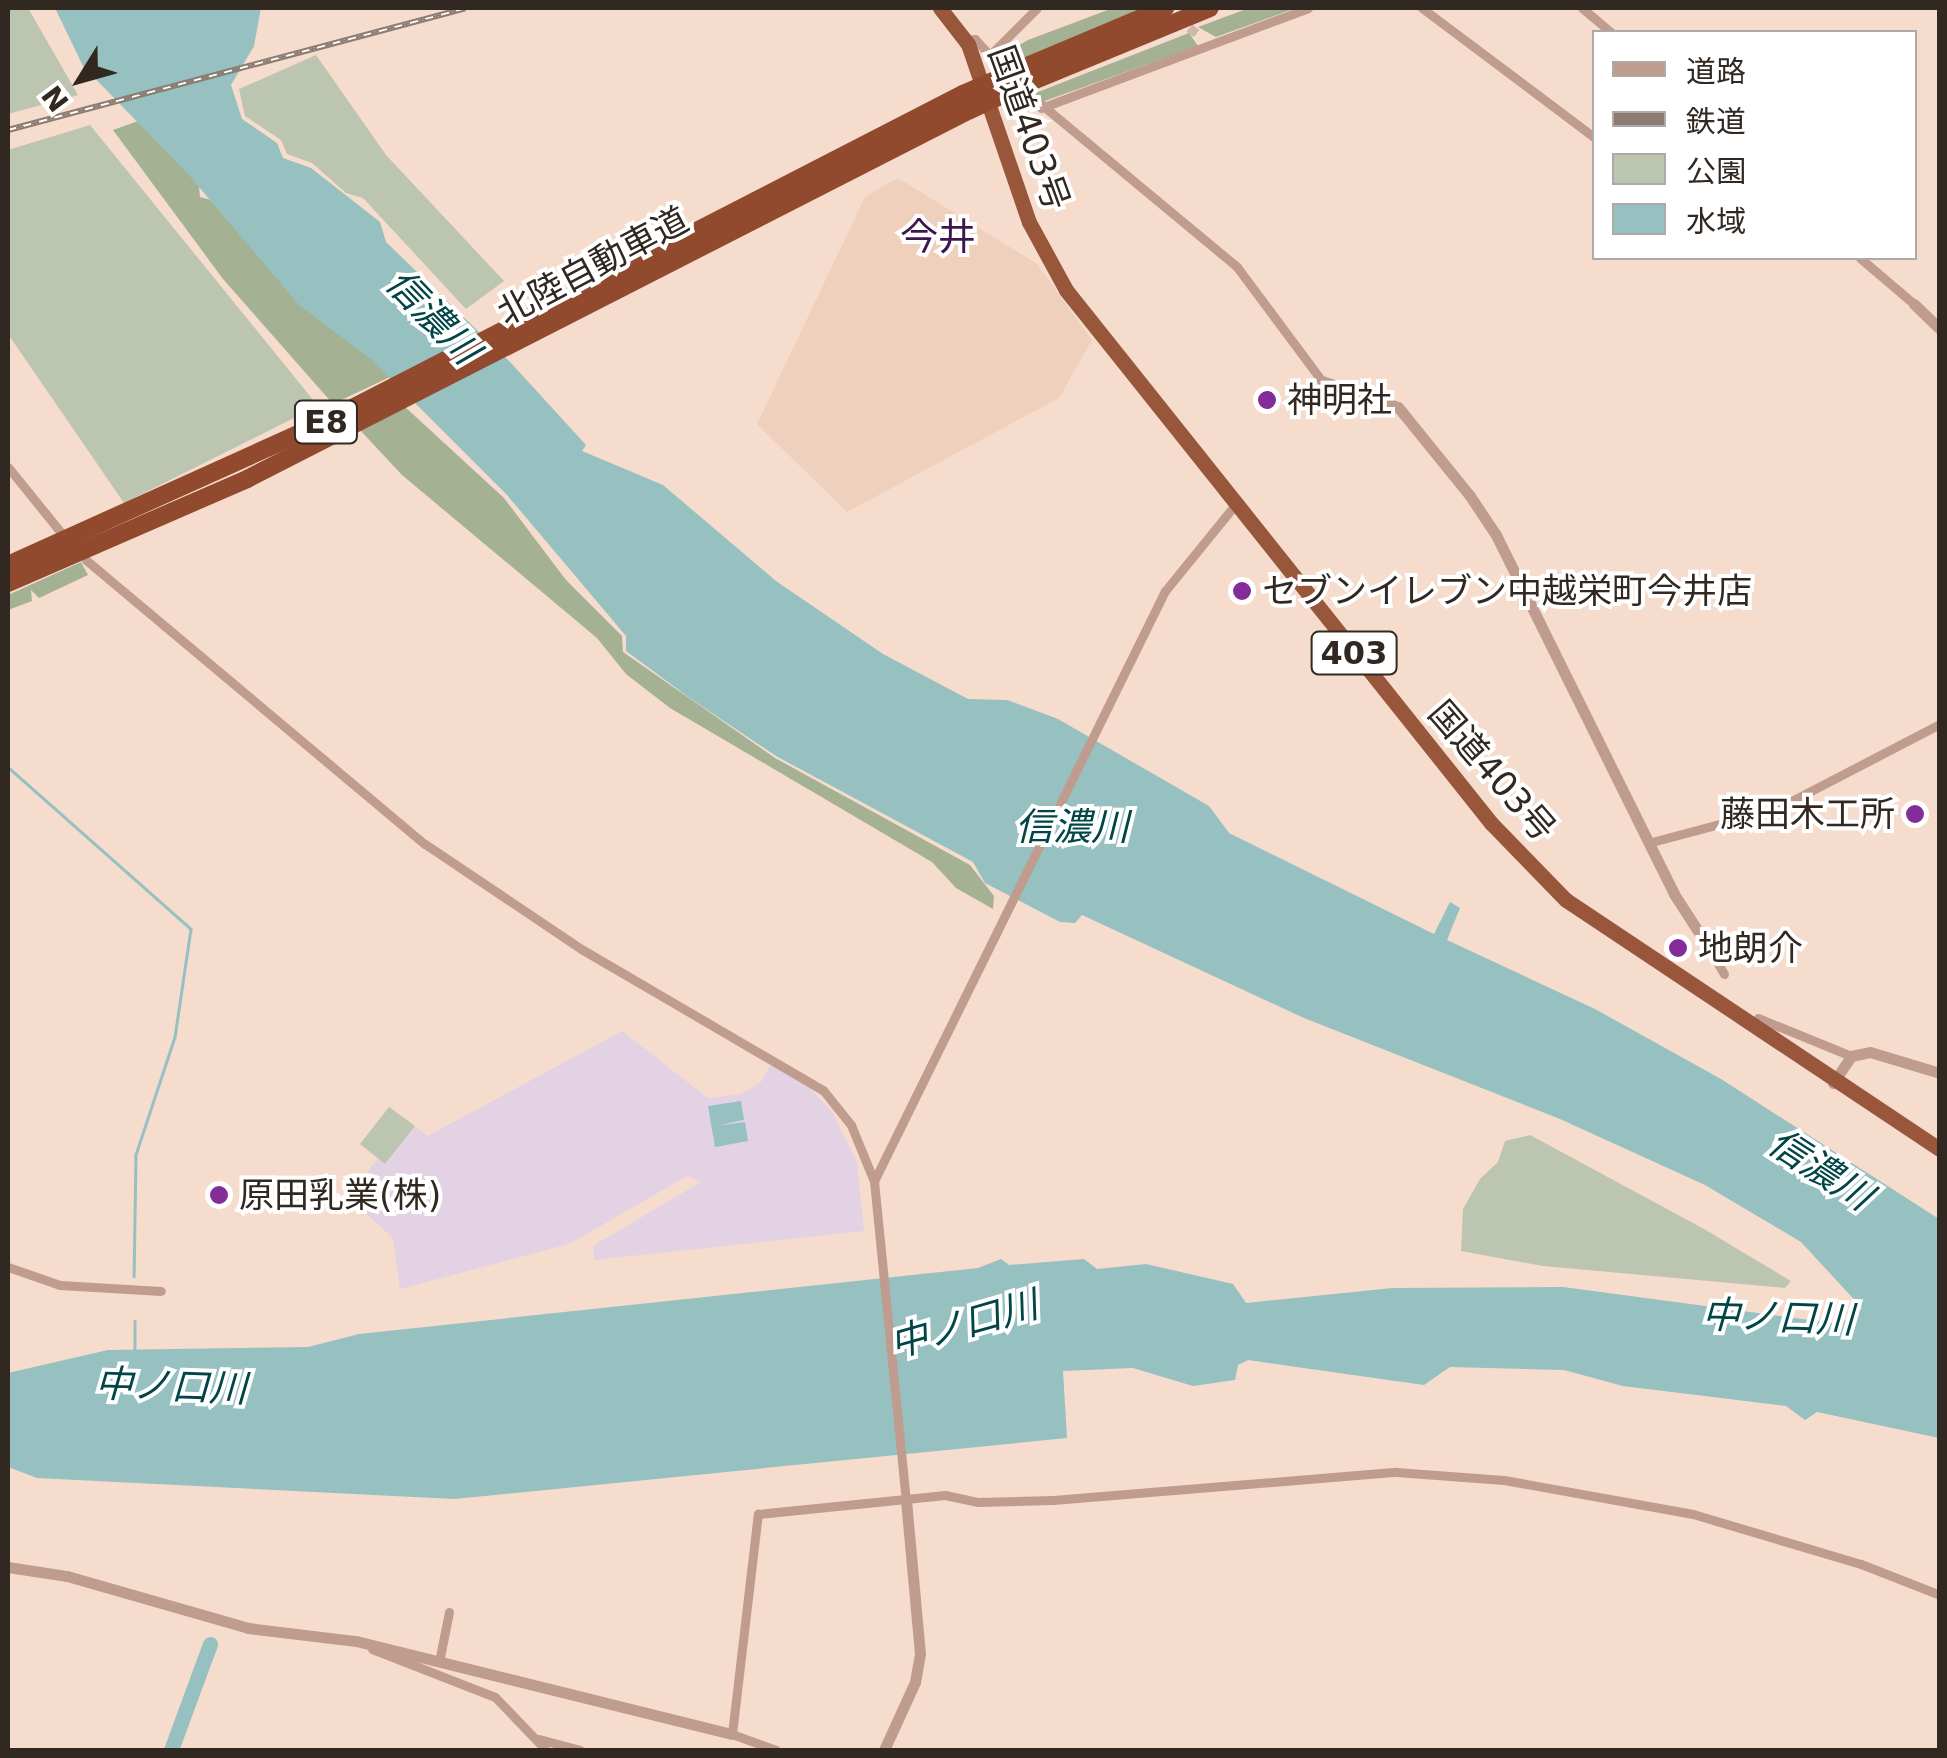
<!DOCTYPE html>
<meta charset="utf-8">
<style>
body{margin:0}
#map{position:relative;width:1947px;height:1758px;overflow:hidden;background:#f5dccd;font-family:"DejaVu Sans","Noto Sans JP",sans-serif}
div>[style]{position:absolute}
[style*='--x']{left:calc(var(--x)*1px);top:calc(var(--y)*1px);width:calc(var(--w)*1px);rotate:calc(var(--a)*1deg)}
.built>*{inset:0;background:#efd0bc}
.industrial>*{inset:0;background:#e2d2e4}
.green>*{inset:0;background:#bcc5b0}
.forest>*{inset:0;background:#a4b193}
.water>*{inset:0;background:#97c0c0}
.stream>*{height:2.5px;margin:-1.25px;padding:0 1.25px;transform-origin:1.25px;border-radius:1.25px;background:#97c0c0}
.river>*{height:15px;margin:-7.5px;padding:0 7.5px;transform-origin:7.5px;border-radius:7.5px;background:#97c0c0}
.minor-tunnel>*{height:9px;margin-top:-4.5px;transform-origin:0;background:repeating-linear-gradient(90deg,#ceb8ab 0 9px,transparent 0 13.5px)}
.minor>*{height:9px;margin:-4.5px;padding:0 4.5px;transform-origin:4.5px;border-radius:4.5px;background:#c09c8f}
.tertiary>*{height:11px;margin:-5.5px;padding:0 5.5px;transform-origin:5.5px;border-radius:5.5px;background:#c09c8f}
.trunk>*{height:15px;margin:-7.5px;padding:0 7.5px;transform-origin:7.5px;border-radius:7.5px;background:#98563b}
.motorway>*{height:18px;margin:-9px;padding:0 9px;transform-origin:9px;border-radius:9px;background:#914a2e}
.rail>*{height:6px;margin-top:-3px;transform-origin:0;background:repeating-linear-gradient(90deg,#fff 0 8px,#8c7b71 0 16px);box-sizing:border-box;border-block:2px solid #8c7b71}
.motorway-bridge>*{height:18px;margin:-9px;padding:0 9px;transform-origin:9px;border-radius:9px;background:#914a2e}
.dots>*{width:28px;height:28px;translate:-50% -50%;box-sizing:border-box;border:5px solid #fff;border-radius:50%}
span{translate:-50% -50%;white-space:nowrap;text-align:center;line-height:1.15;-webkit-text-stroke:8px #fff;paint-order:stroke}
.shield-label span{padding:2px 8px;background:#fff;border:2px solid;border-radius:8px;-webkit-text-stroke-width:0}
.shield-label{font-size:32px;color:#312822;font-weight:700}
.street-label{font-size:35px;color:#312822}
.poi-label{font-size:35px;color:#312822}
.left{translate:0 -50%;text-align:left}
.right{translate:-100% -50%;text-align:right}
.neighbourhood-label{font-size:38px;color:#3f164b}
.water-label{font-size:38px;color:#024546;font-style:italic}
.frame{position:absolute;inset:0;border:10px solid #312822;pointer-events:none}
.legend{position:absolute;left:1592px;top:30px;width:325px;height:230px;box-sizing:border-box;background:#fff;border:2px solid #ada9a7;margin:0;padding:12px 18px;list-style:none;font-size:30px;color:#312822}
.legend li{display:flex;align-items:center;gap:20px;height:50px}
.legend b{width:50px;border:2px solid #ada9a7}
.north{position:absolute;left:30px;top:30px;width:100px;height:100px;-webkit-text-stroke:8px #fff;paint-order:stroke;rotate:233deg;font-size:28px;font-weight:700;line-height:40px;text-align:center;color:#312822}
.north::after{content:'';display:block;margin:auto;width:35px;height:45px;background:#312822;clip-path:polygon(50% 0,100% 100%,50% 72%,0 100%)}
</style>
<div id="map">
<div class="built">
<i style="clip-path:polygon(898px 178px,1037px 264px,1092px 340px,1059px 398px,847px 512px,757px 424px,865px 197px)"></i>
</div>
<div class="industrial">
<i style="clip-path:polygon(622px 1031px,708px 1098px,741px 1094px,761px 1082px,770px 1065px,806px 1084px,833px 1113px,857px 1163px,864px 1231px,594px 1260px,593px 1246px,701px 1182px,687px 1176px,569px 1244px,400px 1289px,393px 1238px,348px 1197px,378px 1158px,386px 1163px,415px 1126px,428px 1136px)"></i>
</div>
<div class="green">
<i style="clip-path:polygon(8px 8px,28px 8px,78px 95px,8px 114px)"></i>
<i style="clip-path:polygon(316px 55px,386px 155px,504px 281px,466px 309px,363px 198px,346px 193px,312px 163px,287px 154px,281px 140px,245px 116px,239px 89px)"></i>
<i style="clip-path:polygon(90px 125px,318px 406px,124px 503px,8px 334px,8px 150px)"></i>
<i style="clip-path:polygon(389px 1107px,415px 1126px,385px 1164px,360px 1144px)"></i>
<i style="clip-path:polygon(1530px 1135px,1704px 1229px,1791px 1281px,1785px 1288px,1543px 1266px,1461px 1251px,1463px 1209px,1480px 1179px,1498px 1162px,1505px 1141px)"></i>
</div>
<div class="forest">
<i style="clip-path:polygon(1113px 8px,1153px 8px,1014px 62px,1016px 47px,1028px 40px)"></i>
<i style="clip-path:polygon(1249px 8px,1296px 8px,1216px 37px,1198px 27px)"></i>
<i style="clip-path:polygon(1189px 33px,1198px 46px,1042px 102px,1033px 94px)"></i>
<i style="clip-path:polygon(141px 120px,198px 174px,200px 197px,222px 203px,394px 375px,333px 404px,223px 279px,113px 130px)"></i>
<i style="clip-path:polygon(404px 406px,504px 498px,566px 580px,622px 636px,623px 652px,775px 758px,970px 865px,994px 896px,993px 909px,956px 888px,932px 862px,670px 708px,626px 674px,597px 638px,402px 475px,360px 430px)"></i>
<i style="clip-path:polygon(81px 562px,88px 575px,39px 598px,31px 590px,32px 601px,8px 610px,8px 595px)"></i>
</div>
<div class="water">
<i style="clip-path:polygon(55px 8px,261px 8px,254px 46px,231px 85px,242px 119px,277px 143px,283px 158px,311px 168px,380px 222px,386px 242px,511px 363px,586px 445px,582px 451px,663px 485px,776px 581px,883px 654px,968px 699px,1007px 700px,1058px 719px,1209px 806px,1229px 833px,1434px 934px,1450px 902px,1460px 908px,1447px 940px,1595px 1009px,1721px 1079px,1939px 1219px,1939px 1438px,1817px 1412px,1805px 1420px,1786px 1406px,1623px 1386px,1564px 1370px,1450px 1367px,1424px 1385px,1248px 1360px,1238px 1365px,1235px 1380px,1193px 1386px,1133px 1368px,1063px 1371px,1067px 1438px,454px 1499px,37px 1478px,8px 1467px,8px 1373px,108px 1350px,308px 1347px,359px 1334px,978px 1268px,1001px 1259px,1009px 1265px,1084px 1259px,1097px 1269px,1146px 1264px,1233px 1284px,1246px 1303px,1393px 1288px,1563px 1287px,1840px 1324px,1862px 1308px,1801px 1242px,1705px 1185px,1560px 1119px,1304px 1018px,1082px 915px,1075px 923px,1060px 922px,985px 883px,973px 862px,776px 756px,691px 699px,626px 651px,626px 636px,507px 495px,372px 360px,299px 305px,188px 174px,83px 66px)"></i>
<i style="clip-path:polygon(741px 1101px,744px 1120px,715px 1126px,745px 1122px,748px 1141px,715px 1147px,708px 1106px)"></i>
</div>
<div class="stream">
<i style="--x:8;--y:767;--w:244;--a:41.5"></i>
<i style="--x:191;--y:929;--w:109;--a:98.4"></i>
<i style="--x:175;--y:1037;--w:124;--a:108.3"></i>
<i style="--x:136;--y:1155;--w:121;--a:90.9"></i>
<i style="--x:135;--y:1321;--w:29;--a:90"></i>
</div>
<div class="river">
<i style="--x:171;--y:1750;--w:113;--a:-69.8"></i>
</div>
<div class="minor-tunnel">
<i style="--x:1179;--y:19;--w:27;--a:39"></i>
</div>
<div class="minor">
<i style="--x:1422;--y:8;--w:215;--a:36.9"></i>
<i style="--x:1582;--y:8;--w:38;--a:40"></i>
<i style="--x:965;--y:40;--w:10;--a:-6"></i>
<i style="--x:975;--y:39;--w:47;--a:47.6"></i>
<i style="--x:988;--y:57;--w:69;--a:-45"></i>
<i style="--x:1018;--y:85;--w:285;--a:39.7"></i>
<i style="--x:1237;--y:267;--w:142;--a:53.3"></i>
<i style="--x:1041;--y:108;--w:285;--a:-20.5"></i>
<i style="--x:1860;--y:258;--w:71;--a:40.4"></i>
<i style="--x:8;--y:467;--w:86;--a:51.1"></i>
<i style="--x:86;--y:560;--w:442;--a:40"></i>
<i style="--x:425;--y:844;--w:190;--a:33.9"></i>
<i style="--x:583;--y:950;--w:278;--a:30.3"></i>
<i style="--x:823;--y:1090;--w:45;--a:51.3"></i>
<i style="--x:851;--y:1125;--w:61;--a:67.7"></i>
<i style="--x:874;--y:1181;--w:320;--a:84.3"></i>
<i style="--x:1648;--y:843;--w:132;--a:-14.9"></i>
<i style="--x:1776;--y:809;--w:185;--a:-27.4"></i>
<i style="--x:1709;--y:948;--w:30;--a:60"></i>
<i style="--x:1758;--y:1018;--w:100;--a:22.2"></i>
<i style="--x:874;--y:1181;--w:658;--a:-63.75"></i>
<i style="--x:1165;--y:591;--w:109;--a:-50.9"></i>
<i style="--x:8;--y:1267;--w:55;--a:19.1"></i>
<i style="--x:60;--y:1285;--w:101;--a:3.4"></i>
<i style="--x:372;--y:1649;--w:132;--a:21.3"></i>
<i style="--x:495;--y:1697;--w:74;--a:46.1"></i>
<i style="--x:439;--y:1662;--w:51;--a:-78.7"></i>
<i style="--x:539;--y:1739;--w:42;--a:15"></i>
<i style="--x:776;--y:1750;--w:47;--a:-160"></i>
<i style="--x:732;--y:1734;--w:222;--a:-83.3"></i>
<i style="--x:758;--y:1514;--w:188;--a:-5.8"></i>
<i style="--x:945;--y:1495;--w:34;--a:12"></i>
<i style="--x:978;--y:1502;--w:75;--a:-1.5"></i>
<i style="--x:1053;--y:1500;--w:344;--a:-4.7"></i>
<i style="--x:1396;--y:1472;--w:108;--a:4.2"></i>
<i style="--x:1504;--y:1480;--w:192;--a:10.2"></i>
<i style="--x:1693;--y:1514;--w:175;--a:16.6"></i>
<i style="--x:1861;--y:1564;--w:85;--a:21.4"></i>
</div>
<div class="tertiary">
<i style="--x:1914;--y:304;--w:36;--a:44"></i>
<i style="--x:1322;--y:381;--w:80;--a:18.9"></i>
<i style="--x:1398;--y:407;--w:114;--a:51"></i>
<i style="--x:1470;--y:496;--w:47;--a:56.3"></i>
<i style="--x:1496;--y:535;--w:401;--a:63.6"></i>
<i style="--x:1674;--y:894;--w:64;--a:57.1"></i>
<i style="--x:1833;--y:1083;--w:32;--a:-56"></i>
<i style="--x:1851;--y:1056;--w:19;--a:-12"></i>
<i style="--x:1870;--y:1052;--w:73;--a:16.7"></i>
<i style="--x:8;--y:1567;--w:60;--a:8.7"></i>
<i style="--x:67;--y:1576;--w:188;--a:16"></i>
<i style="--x:248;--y:1628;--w:109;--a:6.9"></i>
<i style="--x:356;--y:1641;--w:387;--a:13.9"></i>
<i style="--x:884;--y:1750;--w:75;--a:-65.5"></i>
<i style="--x:915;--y:1682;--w:28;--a:-80"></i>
<i style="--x:920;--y:1654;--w:156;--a:-95.2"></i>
</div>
<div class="trunk">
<i style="--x:940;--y:8;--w:46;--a:52.1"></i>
<i style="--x:968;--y:44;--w:188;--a:71.1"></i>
<i style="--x:1029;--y:222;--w:77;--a:61.4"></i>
<i style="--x:1066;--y:290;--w:682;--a:51.43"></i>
<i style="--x:1491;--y:823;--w:107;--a:45.8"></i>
<i style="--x:1566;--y:900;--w:449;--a:33.7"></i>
</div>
<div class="motorway">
<i style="--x:1027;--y:66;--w:150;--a:-22.8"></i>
<i style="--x:1033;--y:81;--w:191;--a:-22.4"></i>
<i style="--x:8;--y:565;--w:350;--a:-24.3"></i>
<i style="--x:327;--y:421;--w:715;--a:-27.21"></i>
<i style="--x:8;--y:583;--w:261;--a:-23.5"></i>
<i style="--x:247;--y:479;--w:812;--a:-27.04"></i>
</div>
<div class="rail">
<i style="--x:8;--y:130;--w:473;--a:-14.9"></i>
</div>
<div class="motorway-bridge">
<i style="--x:963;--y:94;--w:70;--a:-23.6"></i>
<i style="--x:970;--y:110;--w:69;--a:-24.7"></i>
</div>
<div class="dots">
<i style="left:1267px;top:400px;background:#832c9a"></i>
<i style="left:1242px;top:591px;background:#832c9a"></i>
<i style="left:1915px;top:814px;background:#832c9a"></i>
<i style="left:1678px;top:948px;background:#832c9a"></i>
<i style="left:219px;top:1195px;background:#832c9a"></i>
</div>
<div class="shield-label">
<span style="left:326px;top:422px">E8</span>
<span style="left:1354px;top:653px">403</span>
</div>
<div class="street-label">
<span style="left:1029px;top:128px;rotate:70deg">国道403号</span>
<span style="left:593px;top:266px;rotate:-28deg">北陸自動車道</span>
<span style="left:1492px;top:771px;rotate:49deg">国道403号</span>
</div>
<div class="poi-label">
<span class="left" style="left:1287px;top:400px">神明社</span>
<span class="left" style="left:1262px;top:591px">セブンイレブン中越栄町今井店</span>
<span class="right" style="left:1895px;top:814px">藤田木工所</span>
<span class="left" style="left:1698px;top:948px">地朗介</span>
<span class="left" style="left:239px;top:1195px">原田乳業(株)</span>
</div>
<div class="neighbourhood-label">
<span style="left:938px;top:238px">今井</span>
</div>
<div class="water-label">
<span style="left:432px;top:317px;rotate:46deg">信濃川</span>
<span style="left:1072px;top:828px">信濃川</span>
<span style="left:1820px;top:1170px;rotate:33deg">信濃川</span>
<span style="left:1778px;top:1318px;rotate:2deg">中ノ口川</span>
<span style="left:964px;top:1325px;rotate:-16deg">中ノ口川</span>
<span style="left:171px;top:1387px;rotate:2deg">中ノ口川</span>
</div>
<div class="frame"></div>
<ul class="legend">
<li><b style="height:12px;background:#c09c8f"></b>道路</li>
<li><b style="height:12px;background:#8c7b71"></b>鉄道</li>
<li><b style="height:28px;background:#bcc5b0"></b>公園</li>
<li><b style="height:28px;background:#97c0c0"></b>水域</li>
</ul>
<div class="north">N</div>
</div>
